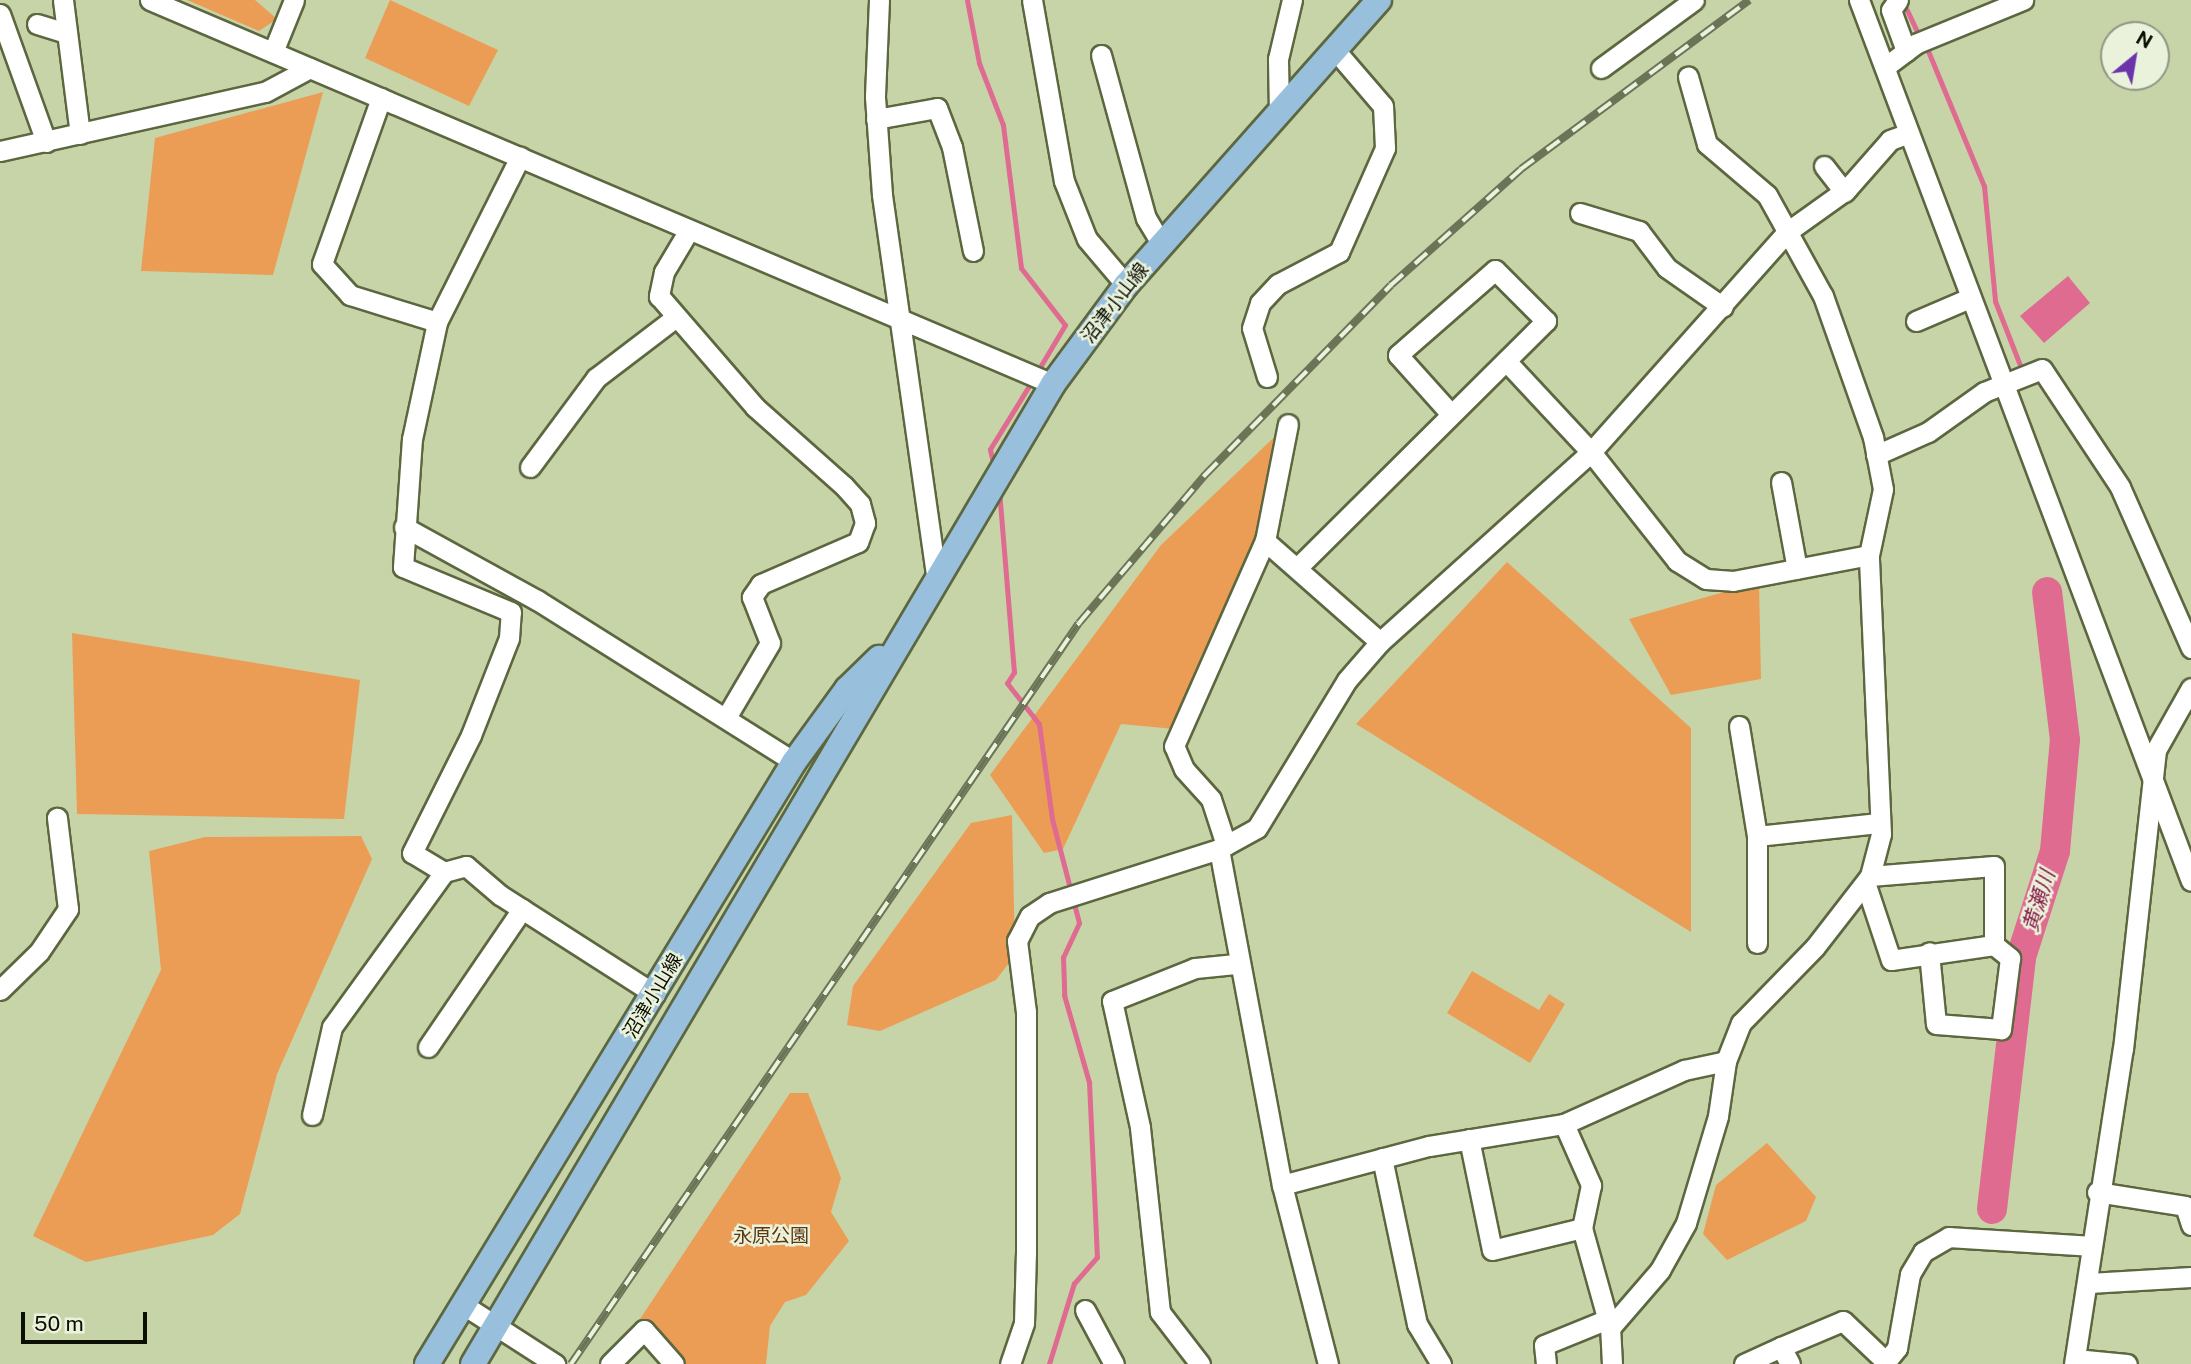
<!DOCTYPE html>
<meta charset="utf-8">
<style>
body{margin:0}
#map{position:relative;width:2191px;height:1364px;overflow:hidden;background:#c7d4a8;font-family:"Public Sans","Noto Sans JP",sans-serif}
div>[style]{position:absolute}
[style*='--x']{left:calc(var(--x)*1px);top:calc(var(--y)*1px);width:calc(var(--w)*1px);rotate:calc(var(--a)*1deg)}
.green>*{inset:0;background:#ec9d55}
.water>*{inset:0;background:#df6b91}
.stream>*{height:5px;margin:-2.5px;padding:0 2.5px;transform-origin:2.5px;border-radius:2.5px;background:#df6b91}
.river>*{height:30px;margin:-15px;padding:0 15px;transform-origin:15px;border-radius:15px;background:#df6b91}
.roads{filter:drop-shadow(2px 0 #5c6740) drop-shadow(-2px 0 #5c6740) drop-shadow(0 2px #5c6740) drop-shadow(0 -2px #5c6740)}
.minor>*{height:19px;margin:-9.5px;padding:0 9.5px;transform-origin:9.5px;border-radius:9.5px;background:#fff}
.major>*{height:24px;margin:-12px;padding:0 12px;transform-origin:12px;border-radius:12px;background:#98bfdc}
.rail>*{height:8px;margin-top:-4px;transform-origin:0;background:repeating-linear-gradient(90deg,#ebf2db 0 16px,#6c7458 0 32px);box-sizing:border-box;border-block:2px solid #6c7458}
span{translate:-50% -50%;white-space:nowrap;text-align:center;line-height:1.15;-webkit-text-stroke:5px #ebf2db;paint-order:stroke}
.street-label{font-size:19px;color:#0b0e02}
.park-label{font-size:19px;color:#5c3713}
.water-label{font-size:21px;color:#841a46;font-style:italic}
.north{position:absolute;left:2100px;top:21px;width:70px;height:70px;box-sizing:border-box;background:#ebf2db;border:2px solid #919784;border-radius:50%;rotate:30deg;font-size:19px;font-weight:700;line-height:28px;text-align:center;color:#0b0e02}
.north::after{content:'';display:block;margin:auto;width:24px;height:32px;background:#6c34aa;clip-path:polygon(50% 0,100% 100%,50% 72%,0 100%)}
.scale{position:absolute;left:21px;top:1312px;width:126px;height:32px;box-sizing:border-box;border:4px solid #0b0e02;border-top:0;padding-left:9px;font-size:21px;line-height:24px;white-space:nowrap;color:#0b0e02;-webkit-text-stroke:5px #ebf2db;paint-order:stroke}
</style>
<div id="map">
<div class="green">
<i style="clip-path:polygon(187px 0,255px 0,277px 19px,259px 31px)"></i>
<i style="clip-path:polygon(390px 0,498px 50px,469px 106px,365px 58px)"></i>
<i style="clip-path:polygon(323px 92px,273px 275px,141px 271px,155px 138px)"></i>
<i style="clip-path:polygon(1288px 424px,1262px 534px,1174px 729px,1121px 724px,1063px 849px,1044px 853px,990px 775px,1161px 545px)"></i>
<i style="clip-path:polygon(1507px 562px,1691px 728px,1691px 932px,1356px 724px)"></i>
<i style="clip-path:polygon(1759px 582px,1761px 679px,1671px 695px,1629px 619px)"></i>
<i style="clip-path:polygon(72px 633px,360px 680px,344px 819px,77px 814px)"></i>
<i style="clip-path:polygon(1012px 815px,1015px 955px,996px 980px,880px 1031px,847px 1025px,853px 986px,971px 823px)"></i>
<i style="clip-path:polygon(361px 836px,372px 859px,277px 1074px,240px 1214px,213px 1235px,86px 1262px,33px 1236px,161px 970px,149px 851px,205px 837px)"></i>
<i style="clip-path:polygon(1472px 971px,1539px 1010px,1549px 994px,1565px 1004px,1530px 1063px,1447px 1013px)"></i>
<i style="clip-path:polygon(790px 1093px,808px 1093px,841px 1178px,831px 1212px,849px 1241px,806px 1295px,785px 1302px,770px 1326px,766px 1364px,680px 1364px,640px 1319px)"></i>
<i style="clip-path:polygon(1767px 1143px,1816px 1197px,1806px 1221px,1727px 1260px,1703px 1234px,1716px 1185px)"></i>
</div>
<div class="water">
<i style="clip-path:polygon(2068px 276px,2090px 303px,2044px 343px,2020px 316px)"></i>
</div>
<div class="stream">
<i style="--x:967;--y:0;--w:64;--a:79.2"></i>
<i style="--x:979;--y:63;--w:66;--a:68.8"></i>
<i style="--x:1003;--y:125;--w:144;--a:82.8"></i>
<i style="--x:1021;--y:268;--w:72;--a:52.3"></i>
<i style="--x:1065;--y:325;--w:55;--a:120.8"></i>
<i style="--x:1907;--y:10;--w:31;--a:65"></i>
<i style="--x:1926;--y:46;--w:152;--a:67.5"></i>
<i style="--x:1984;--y:186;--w:116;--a:84.5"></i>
<i style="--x:1995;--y:301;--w:69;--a:68.7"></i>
<i style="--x:994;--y:467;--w:18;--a:-103"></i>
<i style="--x:990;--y:449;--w:80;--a:-58.3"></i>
<i style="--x:999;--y:490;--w:183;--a:85.3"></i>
<i style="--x:1014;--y:672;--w:13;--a:122"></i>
<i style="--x:1007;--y:683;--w:52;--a:52"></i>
<i style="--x:1039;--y:724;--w:96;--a:82.2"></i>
<i style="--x:1052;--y:819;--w:107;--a:75.4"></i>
<i style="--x:1079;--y:923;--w:38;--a:115"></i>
<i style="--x:1063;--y:957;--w:38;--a:88"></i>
<i style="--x:1064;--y:995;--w:91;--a:74"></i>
<i style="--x:1089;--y:1082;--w:175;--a:87.4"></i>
<i style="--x:1097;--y:1257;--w:35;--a:131"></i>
<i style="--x:1074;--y:1283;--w:85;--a:107.2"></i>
</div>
<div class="river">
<i style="--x:1992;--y:1209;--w:254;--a:-83.4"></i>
<i style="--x:2021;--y:957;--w:111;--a:-72.2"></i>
<i style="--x:2055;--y:851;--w:111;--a:-84.9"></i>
<i style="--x:2065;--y:740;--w:149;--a:-96.9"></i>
</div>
<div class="roads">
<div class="minor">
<i style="--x:63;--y:0;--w:135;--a:82.8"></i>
<i style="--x:150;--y:0;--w:981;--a:23.04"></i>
<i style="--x:879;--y:0;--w:97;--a:92.4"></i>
<i style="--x:875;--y:97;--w:98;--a:85.9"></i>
<i style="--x:882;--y:195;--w:384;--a:81.9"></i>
<i style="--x:1032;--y:0;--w:184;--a:80"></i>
<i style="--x:1064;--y:181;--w:62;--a:68.4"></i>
<i style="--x:1087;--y:239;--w:60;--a:49.7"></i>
<i style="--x:1859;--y:0;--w:941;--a:69.35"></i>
<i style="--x:1898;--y:0;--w:12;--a:125"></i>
<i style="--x:1891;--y:10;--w:44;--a:69.9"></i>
<i style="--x:0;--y:14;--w:136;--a:70.2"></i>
<i style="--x:37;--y:24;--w:31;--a:17"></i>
<i style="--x:273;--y:52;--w:56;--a:-68"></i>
<i style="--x:1101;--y:55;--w:169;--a:74.6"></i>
<i style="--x:1146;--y:218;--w:31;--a:59"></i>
<i style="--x:1885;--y:67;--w:38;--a:-37"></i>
<i style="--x:1915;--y:44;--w:117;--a:-22.2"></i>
<i style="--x:1601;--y:68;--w:115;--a:-36.2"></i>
<i style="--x:381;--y:98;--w:176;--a:109.6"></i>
<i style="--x:322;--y:264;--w:42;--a:47.9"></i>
<i style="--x:350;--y:295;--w:91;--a:17.2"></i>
<i style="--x:1279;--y:112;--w:53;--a:-91.1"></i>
<i style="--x:1278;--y:59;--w:61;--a:-76.7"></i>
<i style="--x:876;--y:119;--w:62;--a:-10.2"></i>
<i style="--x:937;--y:108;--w:42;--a:69"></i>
<i style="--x:952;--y:147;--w:106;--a:78.6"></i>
<i style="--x:0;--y:151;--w:271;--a:-12.6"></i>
<i style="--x:265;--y:92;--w:51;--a:-28.1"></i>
<i style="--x:1824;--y:166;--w:33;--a:52"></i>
<i style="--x:1580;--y:213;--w:62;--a:17"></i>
<i style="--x:1639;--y:231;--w:46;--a:52.9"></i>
<i style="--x:1667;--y:268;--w:68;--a:34.9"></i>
<i style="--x:689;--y:230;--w:49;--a:120.8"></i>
<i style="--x:664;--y:272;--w:25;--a:102"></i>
<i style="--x:659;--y:296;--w:147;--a:49.1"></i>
<i style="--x:755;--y:407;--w:119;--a:41.6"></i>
<i style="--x:844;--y:486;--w:24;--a:48"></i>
<i style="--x:860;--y:504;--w:20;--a:75"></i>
<i style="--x:865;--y:523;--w:20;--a:110"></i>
<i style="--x:858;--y:542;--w:106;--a:156.6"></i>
<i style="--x:761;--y:584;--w:16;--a:125"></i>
<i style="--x:752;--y:597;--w:49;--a:68.6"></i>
<i style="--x:770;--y:643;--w:85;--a:120.5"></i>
<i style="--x:1916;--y:321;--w:59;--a:-23.1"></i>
<i style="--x:1506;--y:361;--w:125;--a:47"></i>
<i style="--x:1591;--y:452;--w:139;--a:51.7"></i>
<i style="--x:1677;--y:561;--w:34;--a:32"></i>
<i style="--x:1706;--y:579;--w:27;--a:4"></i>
<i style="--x:1733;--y:581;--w:138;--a:-10.8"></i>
<i style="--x:1267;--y:377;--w:51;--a:-107"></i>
<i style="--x:1252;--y:328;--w:26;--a:-72"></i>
<i style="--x:1260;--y:303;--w:26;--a:-47"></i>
<i style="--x:1278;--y:284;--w:69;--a:-27.7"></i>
<i style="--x:1339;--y:252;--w:114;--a:-66.1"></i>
<i style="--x:1385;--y:148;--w:42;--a:-92.7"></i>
<i style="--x:1383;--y:106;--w:74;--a:-130.6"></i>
<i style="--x:1876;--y:455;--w:57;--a:-23.9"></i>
<i style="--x:1928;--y:432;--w:69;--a:-35.5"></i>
<i style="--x:1984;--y:392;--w:62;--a:-21.6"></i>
<i style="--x:2042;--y:369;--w:141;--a:56.5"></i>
<i style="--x:2120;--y:487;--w:176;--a:66.2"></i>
<i style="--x:530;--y:467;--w:111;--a:-53.4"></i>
<i style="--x:596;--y:378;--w:101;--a:-37.3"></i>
<i style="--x:1781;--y:482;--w:88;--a:79.6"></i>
<i style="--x:404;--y:527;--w:152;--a:28.8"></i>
<i style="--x:537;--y:600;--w:304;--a:32.2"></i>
<i style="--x:1265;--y:541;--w:153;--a:41.3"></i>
<i style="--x:1297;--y:568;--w:351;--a:-44.8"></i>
<i style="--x:1546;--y:321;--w:72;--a:-135"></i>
<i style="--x:1495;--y:270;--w:129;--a:138.8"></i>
<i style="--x:1398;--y:355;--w:78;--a:48.1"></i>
<i style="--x:1739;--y:726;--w:111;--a:80.7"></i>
<i style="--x:1757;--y:836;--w:107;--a:90"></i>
<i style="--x:1757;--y:836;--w:122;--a:-6.1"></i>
<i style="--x:1226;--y:845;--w:48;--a:-108.1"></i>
<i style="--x:1211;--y:799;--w:40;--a:-132"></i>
<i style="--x:1184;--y:769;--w:25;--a:-113"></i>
<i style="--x:1174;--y:746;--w:224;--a:-66.1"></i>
<i style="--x:1265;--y:541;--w:119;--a:-78.9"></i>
<i style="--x:1219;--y:849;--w:342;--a:79.4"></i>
<i style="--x:1282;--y:1185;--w:185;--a:75.6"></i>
<i style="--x:444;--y:872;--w:37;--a:-149"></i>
<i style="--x:412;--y:853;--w:132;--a:-63.4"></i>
<i style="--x:471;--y:735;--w:104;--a:-68.6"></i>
<i style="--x:509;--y:638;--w:26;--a:-86"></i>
<i style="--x:511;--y:612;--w:117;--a:-157.4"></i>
<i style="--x:403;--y:567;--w:128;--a:-86"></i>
<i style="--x:412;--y:439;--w:120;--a:-77.9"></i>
<i style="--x:437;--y:322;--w:185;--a:-63.3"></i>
<i style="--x:1870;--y:876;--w:124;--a:-4.6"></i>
<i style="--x:1994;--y:866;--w:79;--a:90"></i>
<i style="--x:1994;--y:945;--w:21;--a:39"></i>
<i style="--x:2010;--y:958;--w:72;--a:97.2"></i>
<i style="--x:2001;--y:1029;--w:65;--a:-175.6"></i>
<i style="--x:1936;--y:1024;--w:72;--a:-95.6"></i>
<i style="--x:1866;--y:885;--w:79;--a:71.6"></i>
<i style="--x:1891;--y:960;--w:104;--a:-8.3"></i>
<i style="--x:0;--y:990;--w:54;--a:-44.3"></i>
<i style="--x:39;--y:952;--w:52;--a:-56"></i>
<i style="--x:68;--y:909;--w:92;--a:-96.9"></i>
<i style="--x:428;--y:1047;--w:167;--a:-55.7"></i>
<i style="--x:312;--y:1115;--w:90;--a:-77.2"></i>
<i style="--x:332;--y:1027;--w:191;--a:-54.1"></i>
<i style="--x:444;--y:872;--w:23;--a:-15"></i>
<i style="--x:466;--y:866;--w:45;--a:40.5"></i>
<i style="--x:500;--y:895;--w:184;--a:32.6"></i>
<i style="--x:1564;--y:1124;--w:67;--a:66.1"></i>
<i style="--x:1591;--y:1185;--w:44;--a:101.8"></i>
<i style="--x:1469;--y:1139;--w:113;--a:78.3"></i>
<i style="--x:1492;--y:1250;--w:93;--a:-13.7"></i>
<i style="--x:1582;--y:1228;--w:104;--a:74.4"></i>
<i style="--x:1382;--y:1158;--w:170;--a:78.1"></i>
<i style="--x:1417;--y:1324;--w:47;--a:59"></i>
<i style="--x:1282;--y:1185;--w:152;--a:-14.9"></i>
<i style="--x:1429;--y:1146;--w:137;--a:-9.3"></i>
<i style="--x:1564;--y:1124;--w:132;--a:-24.2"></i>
<i style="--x:1684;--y:1070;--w:43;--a:-12.1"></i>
<i style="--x:1726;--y:1061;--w:41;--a:-68.5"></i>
<i style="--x:1741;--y:1023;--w:106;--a:-45.8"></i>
<i style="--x:1815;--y:947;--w:90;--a:-52.2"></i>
<i style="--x:1870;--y:876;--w:43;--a:-75.3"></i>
<i style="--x:1881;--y:834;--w:279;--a:-92.5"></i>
<i style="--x:1869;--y:555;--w:67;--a:-78"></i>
<i style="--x:1883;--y:489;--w:53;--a:-100.9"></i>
<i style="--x:1873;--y:437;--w:150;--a:-109.5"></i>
<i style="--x:1823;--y:296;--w:115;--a:-119"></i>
<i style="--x:1767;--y:195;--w:79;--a:-139.6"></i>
<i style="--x:1707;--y:144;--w:70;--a:-105.8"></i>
<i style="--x:2097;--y:1192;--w:89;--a:9"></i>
<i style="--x:2185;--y:1206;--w:20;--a:72"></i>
<i style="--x:2089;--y:1283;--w:102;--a:-3.4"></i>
<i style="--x:462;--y:1304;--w:111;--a:32.8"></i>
<i style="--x:1085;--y:1310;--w:61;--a:61.8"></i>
<i style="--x:1781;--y:1347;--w:67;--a:-22.8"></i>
<i style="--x:1843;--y:1321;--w:55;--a:43.5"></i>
<i style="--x:2075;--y:1359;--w:52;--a:5.5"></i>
<i style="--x:610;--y:1364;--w:48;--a:-45"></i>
<i style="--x:644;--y:1330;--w:45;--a:48.6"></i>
<i style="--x:1010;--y:1364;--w:43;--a:-71.1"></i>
<i style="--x:1024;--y:1323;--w:70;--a:-88.4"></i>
<i style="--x:1026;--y:1253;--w:241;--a:-90"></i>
<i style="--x:1026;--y:1012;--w:72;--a:-97.2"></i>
<i style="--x:1017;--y:941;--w:28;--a:-63"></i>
<i style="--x:1030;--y:916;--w:23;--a:-34"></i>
<i style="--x:1049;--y:903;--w:178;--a:-17.6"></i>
<i style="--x:1219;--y:849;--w:43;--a:-28.9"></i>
<i style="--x:1257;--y:828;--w:173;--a:-58.7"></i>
<i style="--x:1347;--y:680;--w:50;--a:-49"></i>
<i style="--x:1380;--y:642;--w:284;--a:-42"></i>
<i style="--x:1591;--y:452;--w:295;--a:-48.3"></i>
<i style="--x:1787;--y:232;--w:74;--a:-35.6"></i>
<i style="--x:1847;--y:189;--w:65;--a:-48.7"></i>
<i style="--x:1890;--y:140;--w:20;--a:-20"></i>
<i style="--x:1200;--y:1364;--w:66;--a:-127.6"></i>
<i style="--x:1160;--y:1312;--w:186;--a:-96.2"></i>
<i style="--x:1140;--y:1127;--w:129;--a:-102.5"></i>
<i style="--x:1112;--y:1001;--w:89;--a:-21.7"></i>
<i style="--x:1195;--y:968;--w:41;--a:-5.6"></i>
<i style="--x:1546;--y:1364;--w:19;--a:-96"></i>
<i style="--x:1544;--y:1345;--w:69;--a:-22.1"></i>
<i style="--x:1612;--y:1364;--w:36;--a:-93"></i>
<i style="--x:1610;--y:1328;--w:77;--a:-49.2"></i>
<i style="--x:1660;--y:1270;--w:54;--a:-61"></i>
<i style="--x:1686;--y:1223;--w:112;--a:-73.3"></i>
<i style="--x:1718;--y:1116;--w:56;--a:-81.7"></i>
<i style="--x:1744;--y:1364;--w:41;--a:-24.7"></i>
<i style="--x:1781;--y:1347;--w:19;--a:62"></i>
<i style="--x:1884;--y:1364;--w:21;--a:-51"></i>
<i style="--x:1897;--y:1348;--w:75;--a:-80"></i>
<i style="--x:1910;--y:1274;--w:26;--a:-59"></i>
<i style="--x:1923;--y:1252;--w:30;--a:-30"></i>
<i style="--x:1949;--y:1237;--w:143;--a:3.6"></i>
<i style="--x:2074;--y:1364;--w:319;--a:-81.2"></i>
<i style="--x:2123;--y:1049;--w:301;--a:-83.7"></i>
<i style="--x:2156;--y:750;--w:71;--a:-60.6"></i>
</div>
<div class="major">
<i style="--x:427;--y:1364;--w:705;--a:-58.63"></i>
<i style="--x:794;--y:762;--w:90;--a:-54"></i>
<i style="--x:847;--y:689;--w:45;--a:-44.1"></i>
<i style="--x:473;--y:1364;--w:1139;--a:-59.38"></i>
<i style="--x:1053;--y:384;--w:123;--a:-53.6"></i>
<i style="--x:1126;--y:285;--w:381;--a:-48.4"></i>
</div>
</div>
<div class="rail">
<i style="--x:571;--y:1364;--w:898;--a:-55.57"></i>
<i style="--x:1079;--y:623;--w:196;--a:-49.6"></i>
<i style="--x:1206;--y:474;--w:264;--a:-45.6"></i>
<i style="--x:1391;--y:285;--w:174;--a:-41.7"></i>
<i style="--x:1521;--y:169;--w:284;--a:-36.5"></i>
</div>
<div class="street-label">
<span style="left:1115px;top:303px;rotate:-52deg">沼津小山線</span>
<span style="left:653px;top:996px;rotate:-59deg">沼津小山線</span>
</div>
<div class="park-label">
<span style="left:771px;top:1236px">永原公園</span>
</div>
<div class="water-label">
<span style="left:2039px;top:901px;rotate:-73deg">黄瀬川</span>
</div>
<div class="north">N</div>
<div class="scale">50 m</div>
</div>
